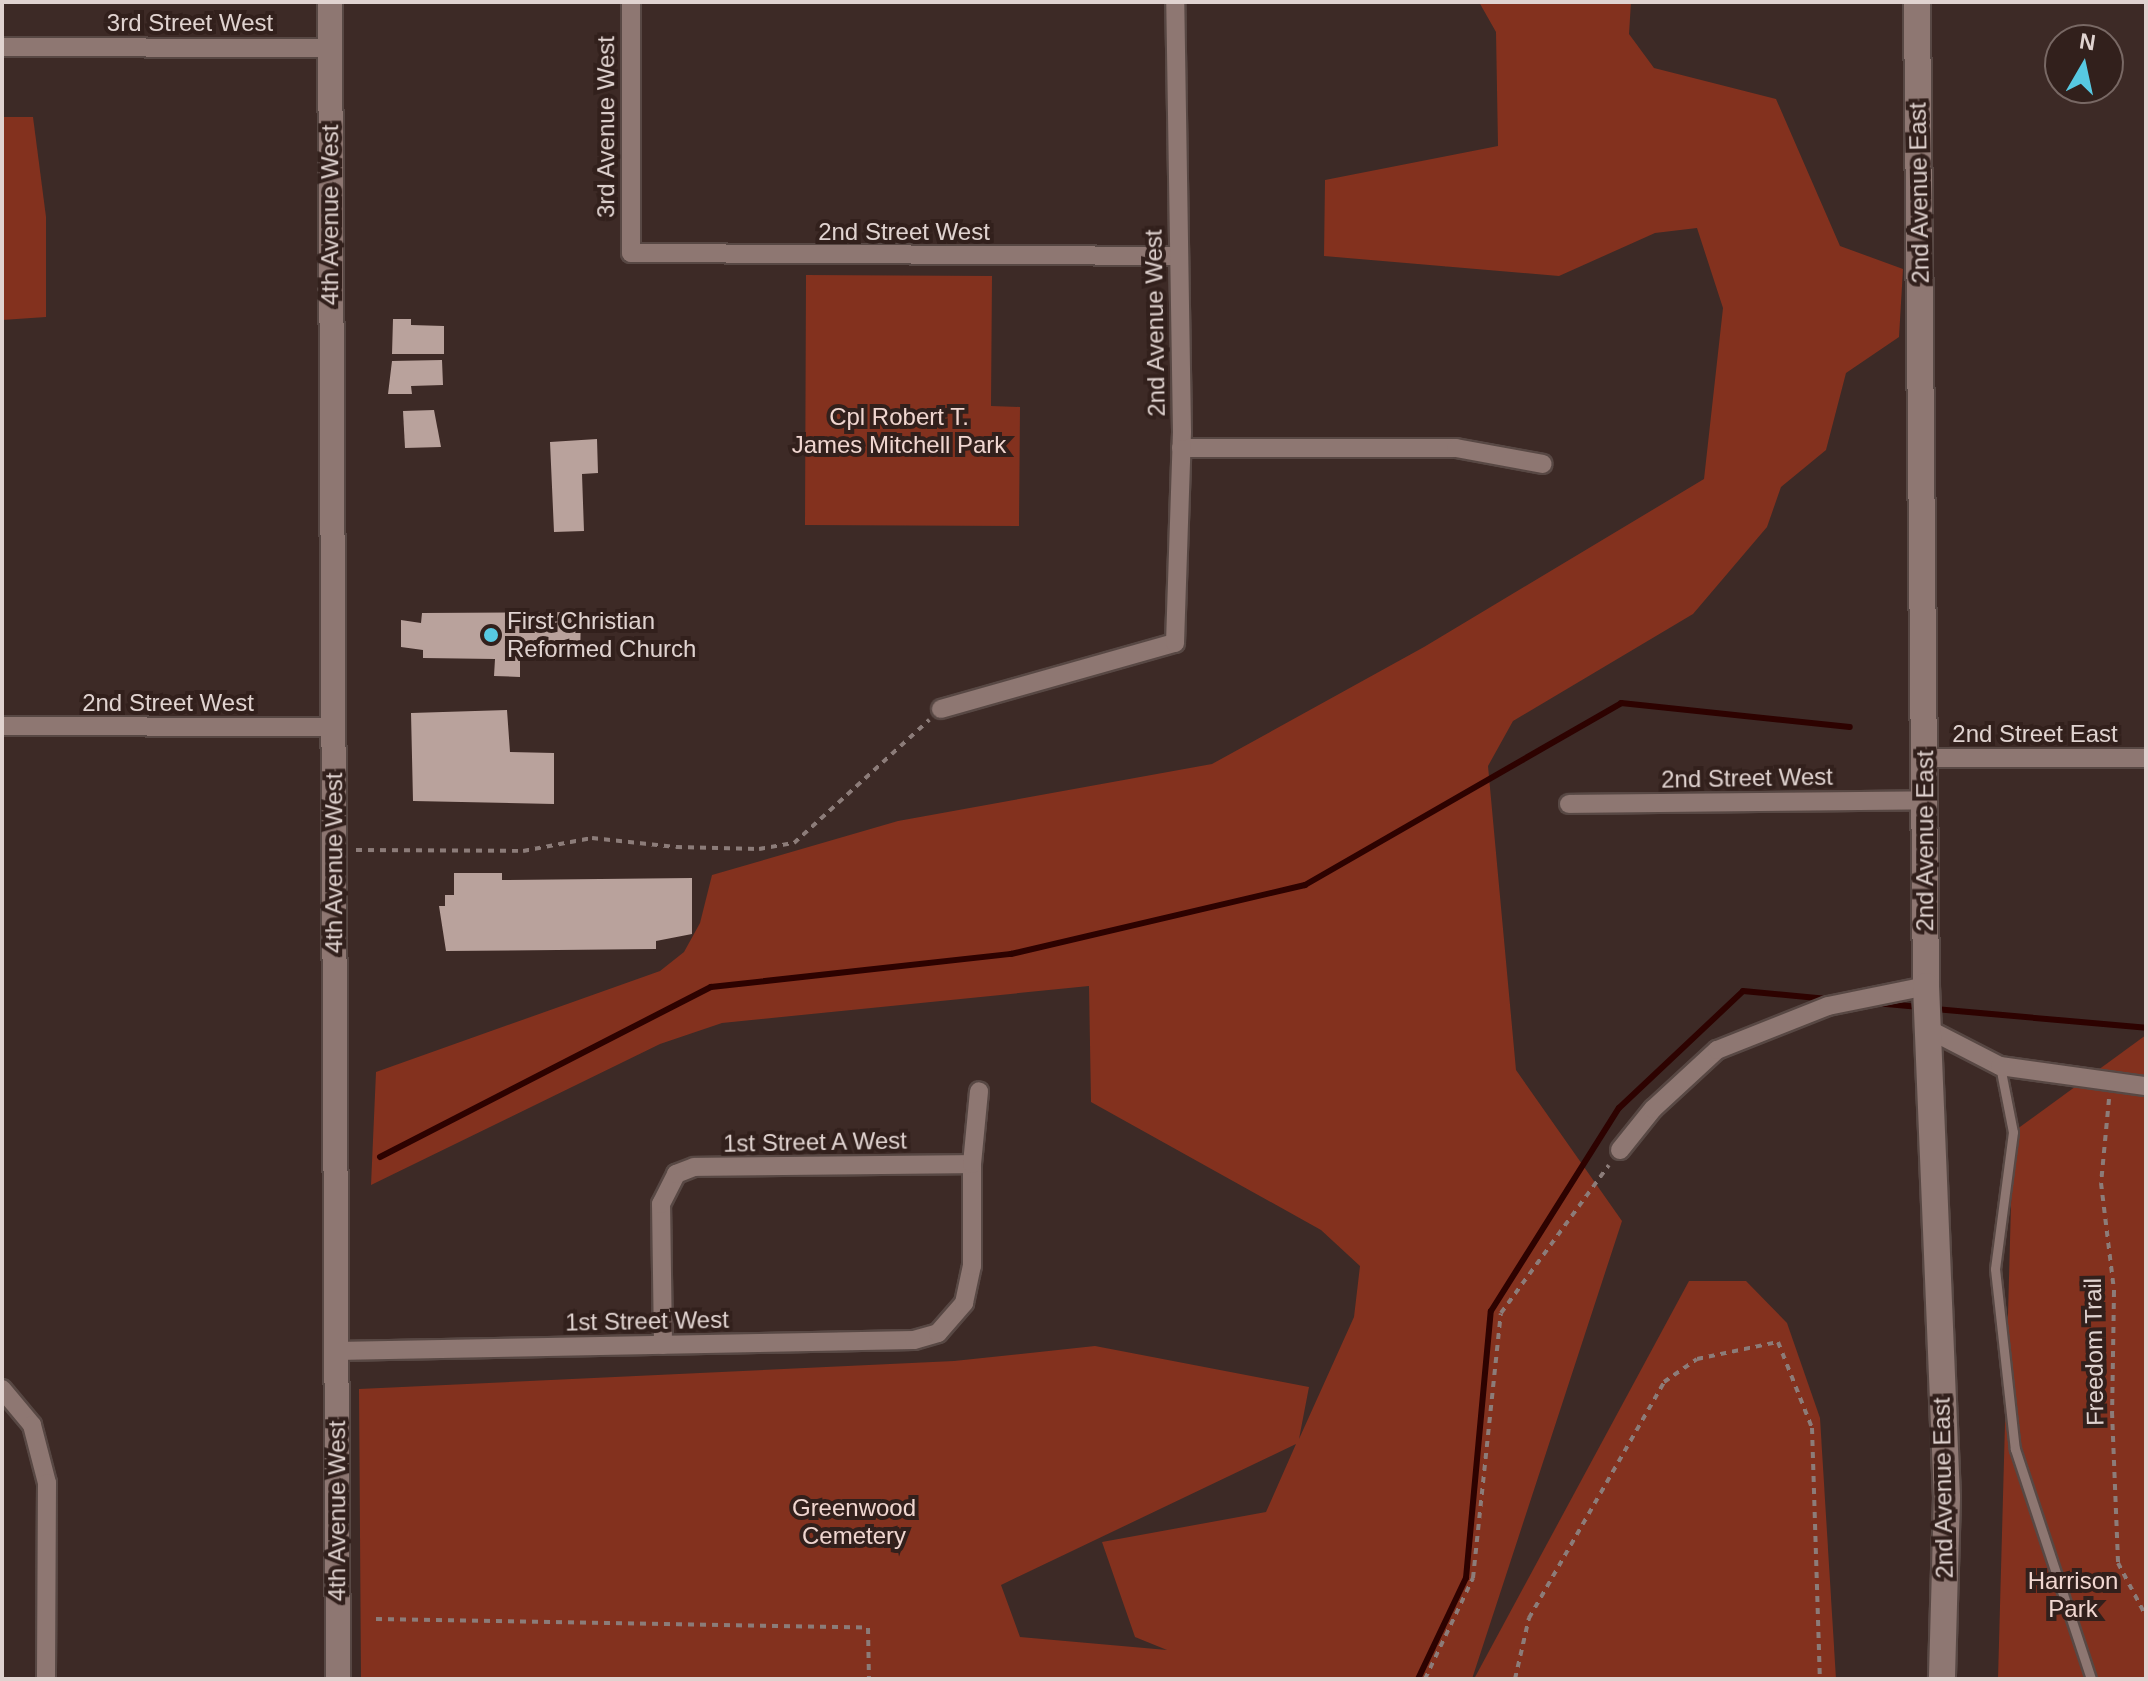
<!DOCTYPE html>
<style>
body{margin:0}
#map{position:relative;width:2148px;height:1681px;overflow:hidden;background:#3d2a26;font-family:Arial,sans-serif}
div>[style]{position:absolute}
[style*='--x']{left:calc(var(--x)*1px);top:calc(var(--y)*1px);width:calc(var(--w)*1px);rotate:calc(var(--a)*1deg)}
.green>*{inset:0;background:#83311e}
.stream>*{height:6px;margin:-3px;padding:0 3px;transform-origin:3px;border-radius:3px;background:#2d0200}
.building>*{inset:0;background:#b9a29c}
.path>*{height:4px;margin-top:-2px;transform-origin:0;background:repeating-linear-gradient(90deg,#8c7c79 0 6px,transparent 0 12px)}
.roads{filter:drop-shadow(2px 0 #584844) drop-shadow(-2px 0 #584844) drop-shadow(0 2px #584844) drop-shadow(0 -2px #584844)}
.service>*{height:9px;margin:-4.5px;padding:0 4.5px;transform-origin:4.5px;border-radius:4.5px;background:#8e7772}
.minor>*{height:18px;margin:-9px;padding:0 9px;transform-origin:9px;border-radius:9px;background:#8e7772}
.tertiary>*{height:24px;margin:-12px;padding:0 12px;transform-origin:12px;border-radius:12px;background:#8e7772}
.secondary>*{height:26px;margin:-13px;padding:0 13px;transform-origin:13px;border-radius:13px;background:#8e7772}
.dots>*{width:22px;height:22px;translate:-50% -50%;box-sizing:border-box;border:4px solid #32201c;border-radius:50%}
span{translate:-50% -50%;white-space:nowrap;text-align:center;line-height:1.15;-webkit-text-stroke:8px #32201c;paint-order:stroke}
.street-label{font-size:24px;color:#e0d3d0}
.park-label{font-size:24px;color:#f0d6d0}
.poi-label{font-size:24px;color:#e0d3d0}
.left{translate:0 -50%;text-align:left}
.frame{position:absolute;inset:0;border:4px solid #e0d3d0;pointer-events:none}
.north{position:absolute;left:2044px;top:24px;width:80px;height:80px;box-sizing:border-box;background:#32201c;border:2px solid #786864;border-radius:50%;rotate:9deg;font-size:22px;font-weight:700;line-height:32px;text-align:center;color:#e0d3d0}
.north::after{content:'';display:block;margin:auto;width:28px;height:36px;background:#57c9e2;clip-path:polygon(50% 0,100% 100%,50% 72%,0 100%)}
</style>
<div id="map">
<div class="green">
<i style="clip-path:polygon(evenodd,1479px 2px,1631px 2px,1629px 34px,1654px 68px,1776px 99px,1840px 246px,1903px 269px,1899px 337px,1846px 373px,1826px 450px,1781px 487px,1767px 527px,1693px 614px,1513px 721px,1488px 766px,1516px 1070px,1622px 1221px,1472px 1679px,361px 1679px,359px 1389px,954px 1361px,1095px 1346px,1309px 1387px,1299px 1439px,1354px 1317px,1360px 1266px,1321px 1230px,1091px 1102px,1089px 986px,722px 1023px,660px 1044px,371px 1185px,376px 1072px,660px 971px,684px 952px,700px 923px,712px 875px,898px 821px,1212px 764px,1424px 647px,1704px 479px,1723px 308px,1697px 228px,1655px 233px,1559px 276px,1324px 256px,1325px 180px,1498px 146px,1496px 32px,1479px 2px,1296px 1444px,1266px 1512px,1102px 1542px,1135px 1637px,1167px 1650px,1020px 1637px,1001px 1585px,1296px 1444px)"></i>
<i style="clip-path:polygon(2px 117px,33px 117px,46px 217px,46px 317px,2px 320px)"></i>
<i style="clip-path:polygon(806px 275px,992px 276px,991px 406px,1020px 407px,1019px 526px,805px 525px)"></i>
<i style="clip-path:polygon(2146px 1035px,2146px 1679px,1998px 1679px,2013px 1132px)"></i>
<i style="clip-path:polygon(1689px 1281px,1746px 1281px,1787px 1323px,1820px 1418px,1836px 1679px,1474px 1679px)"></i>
</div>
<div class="stream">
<i style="--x:1875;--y:1003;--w:45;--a:5.1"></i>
<i style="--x:1935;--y:1009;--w:212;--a:5.1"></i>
<i style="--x:380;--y:1157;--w:372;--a:-27.2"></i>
<i style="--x:711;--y:987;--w:302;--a:-6.3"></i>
<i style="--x:1011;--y:954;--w:302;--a:-13.2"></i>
<i style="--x:1305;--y:885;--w:365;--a:-29.9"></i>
<i style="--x:1621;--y:703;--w:230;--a:6"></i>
<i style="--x:1418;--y:1679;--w:112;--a:-64.6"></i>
<i style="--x:1466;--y:1578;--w:268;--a:-84.7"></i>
<i style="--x:1491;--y:1311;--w:240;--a:-57.8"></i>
<i style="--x:1619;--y:1108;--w:170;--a:-43.3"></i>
<i style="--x:1743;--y:991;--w:85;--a:5.4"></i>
</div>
<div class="building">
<i style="clip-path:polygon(393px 319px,411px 319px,411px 325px,444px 326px,444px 354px,392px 354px)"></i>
<i style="clip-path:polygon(442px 360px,443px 385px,411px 386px,412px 394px,388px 394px,392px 361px)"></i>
<i style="clip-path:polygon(434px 410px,441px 447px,405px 448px,403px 411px)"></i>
<i style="clip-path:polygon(597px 439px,598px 473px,582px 474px,584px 531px,554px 532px,550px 442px)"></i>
<i style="clip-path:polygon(581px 612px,580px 660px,520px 658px,520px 677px,494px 676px,495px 659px,423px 658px,423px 650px,401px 647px,401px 620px,421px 623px,422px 613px)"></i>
<i style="clip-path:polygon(507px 710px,510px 752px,554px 753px,554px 804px,413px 801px,411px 713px)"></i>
<i style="clip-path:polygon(454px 873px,502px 873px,502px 880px,692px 878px,692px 934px,656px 941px,656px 949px,446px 951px,439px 906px,445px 906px,445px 895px,454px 895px)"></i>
</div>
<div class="path">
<i style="--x:356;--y:850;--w:167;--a:0.3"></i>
<i style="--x:523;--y:851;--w:70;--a:-10.7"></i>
<i style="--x:592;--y:838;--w:84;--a:6.1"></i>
<i style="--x:676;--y:847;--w:83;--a:1.4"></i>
<i style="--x:759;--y:849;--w:36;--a:-10"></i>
<i style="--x:794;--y:843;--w:183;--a:-42.3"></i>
<i style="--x:2109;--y:1099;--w:84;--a:95.4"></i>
<i style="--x:2101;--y:1183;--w:109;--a:83.1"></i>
<i style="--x:2114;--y:1291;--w:121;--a:90.9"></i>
<i style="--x:2112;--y:1412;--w:151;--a:87.7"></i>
<i style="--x:2118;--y:1563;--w:60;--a:62.2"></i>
<i style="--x:376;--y:1619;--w:492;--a:1"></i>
<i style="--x:868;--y:1628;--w:51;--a:88.9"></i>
<i style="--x:1425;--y:1679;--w:112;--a:-64.6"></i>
<i style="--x:1473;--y:1578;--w:266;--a:-84"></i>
<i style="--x:1501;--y:1313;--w:183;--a:-53.9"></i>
<i style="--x:1515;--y:1679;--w:63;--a:-77.1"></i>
<i style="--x:1529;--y:1618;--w:272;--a:-60.2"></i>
<i style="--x:1664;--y:1382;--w:40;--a:-34.9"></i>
<i style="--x:1697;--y:1359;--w:83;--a:-11.9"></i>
<i style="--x:1778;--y:1342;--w:92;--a:68.4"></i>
<i style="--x:1812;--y:1428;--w:251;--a:88.2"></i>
</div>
<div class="roads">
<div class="service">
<i style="--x:2000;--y:1066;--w:67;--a:78.9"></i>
<i style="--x:2013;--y:1132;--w:138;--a:97.5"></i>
<i style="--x:1995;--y:1269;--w:181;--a:83.7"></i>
<i style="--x:2015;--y:1449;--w:242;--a:71.7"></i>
</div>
<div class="minor">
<i style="--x:631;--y:2;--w:251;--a:90"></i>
<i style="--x:631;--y:253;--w:546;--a:0.31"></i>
<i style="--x:2;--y:47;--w:328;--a:0.2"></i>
<i style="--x:1181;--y:448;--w:275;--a:0"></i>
<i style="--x:1456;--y:448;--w:88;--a:10.4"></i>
<i style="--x:941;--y:709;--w:243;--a:-15.8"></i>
<i style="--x:1175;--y:643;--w:211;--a:-88.1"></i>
<i style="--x:1182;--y:432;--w:430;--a:-90.9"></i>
<i style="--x:2;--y:726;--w:331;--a:0.2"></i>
<i style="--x:1925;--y:758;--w:221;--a:0"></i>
<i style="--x:1569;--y:804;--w:356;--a:-0.6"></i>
<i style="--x:1926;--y:1028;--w:83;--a:27.2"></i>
<i style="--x:2000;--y:1066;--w:145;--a:7.9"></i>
<i style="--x:1620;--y:1150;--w:53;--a:-51.2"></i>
<i style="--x:1653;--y:1109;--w:87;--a:-42.7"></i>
<i style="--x:1717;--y:1050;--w:119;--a:-21.6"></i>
<i style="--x:1828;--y:1006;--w:100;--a:-11.5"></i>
<i style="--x:663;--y:1345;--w:141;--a:-90.8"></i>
<i style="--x:661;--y:1204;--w:34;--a:-63"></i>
<i style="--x:676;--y:1174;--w:19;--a:-21"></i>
<i style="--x:694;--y:1167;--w:278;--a:-0.6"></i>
<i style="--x:336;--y:1351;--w:578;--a:-1.09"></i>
<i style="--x:914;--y:1340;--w:25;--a:-16"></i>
<i style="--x:938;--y:1333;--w:40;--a:-49"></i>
<i style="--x:964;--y:1303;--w:38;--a:-78"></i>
<i style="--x:972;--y:1266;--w:102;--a:-90"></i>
<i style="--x:972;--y:1164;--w:73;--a:-84.5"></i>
<i style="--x:2;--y:1389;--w:47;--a:50.2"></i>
<i style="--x:32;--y:1425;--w:60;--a:75.5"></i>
<i style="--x:47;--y:1483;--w:196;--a:90.3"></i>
</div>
<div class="tertiary">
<i style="--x:330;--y:2;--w:1677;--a:89.73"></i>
</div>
<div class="secondary">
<i style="--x:1917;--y:2;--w:984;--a:89.48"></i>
<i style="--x:1926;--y:986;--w:511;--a:87.65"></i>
<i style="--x:1947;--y:1497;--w:182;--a:91.6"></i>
</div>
</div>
<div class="dots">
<i style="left:491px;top:635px;background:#57c9e2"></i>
</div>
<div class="street-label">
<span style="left:190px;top:23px">3rd Street West</span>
<span style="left:606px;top:127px;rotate:-90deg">3rd Avenue West</span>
<span style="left:1919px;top:193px;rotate:-91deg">2nd Avenue East</span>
<span style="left:330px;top:215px;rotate:-90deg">4th Avenue West</span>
<span style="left:904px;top:232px">2nd Street West</span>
<span style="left:1155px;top:323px;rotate:-91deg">2nd Avenue West</span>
<span style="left:168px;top:703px">2nd Street West</span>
<span style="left:2035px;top:734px">2nd Street East</span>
<span style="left:1747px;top:778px;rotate:-1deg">2nd Street West</span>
<span style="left:1925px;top:841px;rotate:-90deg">2nd Avenue East</span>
<span style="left:334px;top:863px;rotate:-90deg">4th Avenue West</span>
<span style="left:815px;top:1142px;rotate:-1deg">1st Street A West</span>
<span style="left:647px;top:1321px;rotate:-1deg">1st Street West</span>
<span style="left:2094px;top:1352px;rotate:-91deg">Freedom Trail</span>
<span style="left:1943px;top:1488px;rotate:-91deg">2nd Avenue East</span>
<span style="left:337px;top:1511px;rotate:-90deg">4th Avenue West</span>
</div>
<div class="park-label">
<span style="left:899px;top:431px">Cpl Robert T.<br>James Mitchell Park</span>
<span style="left:854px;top:1522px">Greenwood<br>Cemetery</span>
<span style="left:2073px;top:1595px">Harrison<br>Park</span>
</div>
<div class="poi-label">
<span class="left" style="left:507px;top:635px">First Christian<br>Reformed Church</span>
</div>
<div class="frame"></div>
<div class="north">N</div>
</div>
